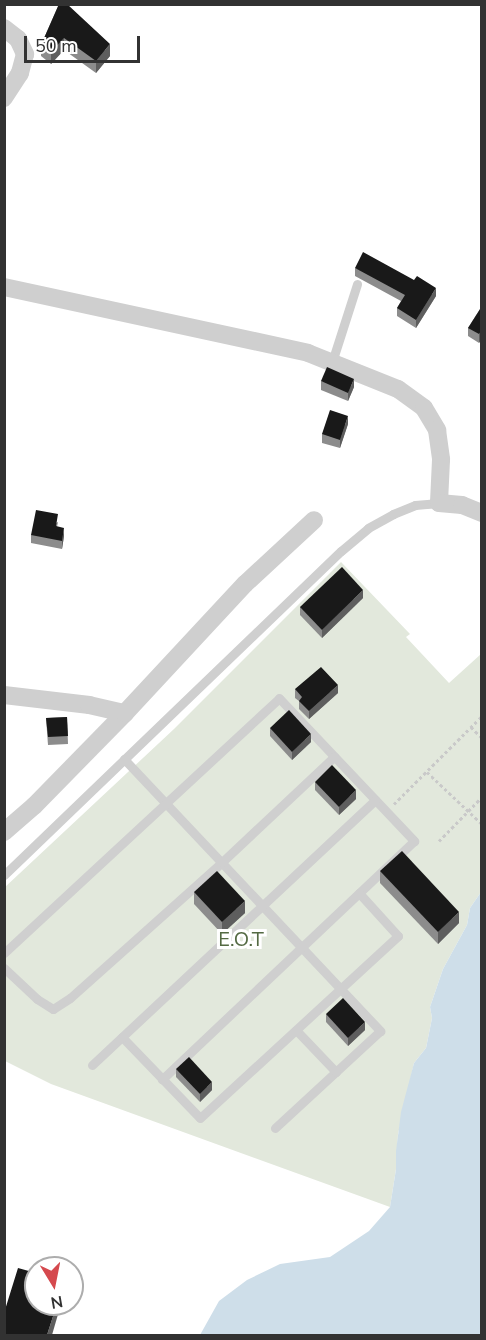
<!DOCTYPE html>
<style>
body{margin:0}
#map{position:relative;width:486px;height:1340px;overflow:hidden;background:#fff;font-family:"Nunito Sans",sans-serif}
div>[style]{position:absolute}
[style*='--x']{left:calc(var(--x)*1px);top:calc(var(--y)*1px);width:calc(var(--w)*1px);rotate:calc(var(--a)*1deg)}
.green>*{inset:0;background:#e2e8dc}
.water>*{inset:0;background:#cedee9}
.path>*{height:3px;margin-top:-1.5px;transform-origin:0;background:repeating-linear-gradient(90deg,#c9c9c9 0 3px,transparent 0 6px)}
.lane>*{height:9px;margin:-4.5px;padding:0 4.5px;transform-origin:4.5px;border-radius:4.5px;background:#cfcfcf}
.street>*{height:18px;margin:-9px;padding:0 9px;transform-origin:9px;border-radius:9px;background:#cfcfcf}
.wall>*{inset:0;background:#8c8c8c}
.shaded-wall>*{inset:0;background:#5e5e5e}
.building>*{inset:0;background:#191919}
span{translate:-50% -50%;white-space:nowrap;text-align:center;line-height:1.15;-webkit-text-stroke:6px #fff;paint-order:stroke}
.park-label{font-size:20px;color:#546a43}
.frame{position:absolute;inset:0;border:6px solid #323232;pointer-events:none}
.north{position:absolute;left:24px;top:1256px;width:60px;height:60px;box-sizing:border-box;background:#fff;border:2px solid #adadad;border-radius:50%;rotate:170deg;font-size:16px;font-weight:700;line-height:24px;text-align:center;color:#323232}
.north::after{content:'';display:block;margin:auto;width:21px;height:27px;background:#d5494e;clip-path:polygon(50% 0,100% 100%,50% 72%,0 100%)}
.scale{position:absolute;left:24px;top:36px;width:116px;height:27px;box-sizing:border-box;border:3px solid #323232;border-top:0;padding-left:8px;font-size:18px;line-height:21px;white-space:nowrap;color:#323232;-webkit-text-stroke:4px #fff;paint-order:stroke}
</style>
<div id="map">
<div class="green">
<i style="clip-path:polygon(341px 562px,410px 634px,406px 637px,449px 683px,481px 654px,481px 892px,470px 908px,467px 925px,443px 969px,430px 1007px,432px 1018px,426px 1048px,414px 1063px,398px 1134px,396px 1169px,390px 1207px,51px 1084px,5px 1061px,4px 888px,174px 729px)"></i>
</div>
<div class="water">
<i style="clip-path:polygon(481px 892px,481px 1335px,200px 1335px,219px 1301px,247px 1280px,280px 1264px,330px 1257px,369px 1231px,390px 1207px,396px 1169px,396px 1151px,401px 1112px,414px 1063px,426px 1048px,432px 1018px,430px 1007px,443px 969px,467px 925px,470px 908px)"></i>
</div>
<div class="path">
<i style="--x:471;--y:727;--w:16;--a:45"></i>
<i style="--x:427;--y:772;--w:76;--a:43.4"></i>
<i style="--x:394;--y:804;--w:124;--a:-45"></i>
<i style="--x:439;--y:841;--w:62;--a:-45.7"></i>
</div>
<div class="lane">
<i style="--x:332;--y:362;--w:82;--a:-72.2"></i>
<i style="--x:124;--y:759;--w:374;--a:46.7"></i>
<i style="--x:380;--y:1031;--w:143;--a:137.3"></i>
<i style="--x:4;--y:875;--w:467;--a:-43.9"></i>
<i style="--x:341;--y:551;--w:35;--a:-40"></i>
<i style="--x:368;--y:528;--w:29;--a:-29"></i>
<i style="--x:393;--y:514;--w:24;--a:-22"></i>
<i style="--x:415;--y:505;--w:24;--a:-5"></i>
<i style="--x:4;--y:953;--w:375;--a:-42.8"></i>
<i style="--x:279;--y:698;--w:197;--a:46.6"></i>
<i style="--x:414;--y:841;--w:347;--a:136.6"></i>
<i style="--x:4;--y:968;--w:45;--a:43.2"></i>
<i style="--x:37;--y:999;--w:19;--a:32"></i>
<i style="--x:53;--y:1009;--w:20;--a:-33"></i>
<i style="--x:70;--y:998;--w:204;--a:-41.8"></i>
<i style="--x:222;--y:862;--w:154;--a:-43.2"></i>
<i style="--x:296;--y:1030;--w:58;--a:46.4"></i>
<i style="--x:122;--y:1037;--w:112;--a:46.1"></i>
<i style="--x:200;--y:1118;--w:269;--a:-42.6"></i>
<i style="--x:398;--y:936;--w:58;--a:-132.2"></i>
<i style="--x:92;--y:1065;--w:388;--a:-43.1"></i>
</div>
<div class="street">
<i style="--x:4;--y:28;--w:18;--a:38"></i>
<i style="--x:18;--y:39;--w:17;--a:65"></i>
<i style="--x:25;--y:54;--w:20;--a:105"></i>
<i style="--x:20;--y:73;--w:30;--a:123"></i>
<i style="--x:4;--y:287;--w:311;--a:12.2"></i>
<i style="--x:308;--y:353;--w:97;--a:21.8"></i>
<i style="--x:398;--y:389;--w:32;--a:36"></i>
<i style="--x:424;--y:408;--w:26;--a:59"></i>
<i style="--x:437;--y:430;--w:30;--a:82"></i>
<i style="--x:441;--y:460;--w:43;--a:92.7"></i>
<i style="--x:439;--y:503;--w:23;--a:5"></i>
<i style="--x:462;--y:505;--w:22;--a:22"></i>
<i style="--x:4;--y:695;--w:86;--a:6.7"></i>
<i style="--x:89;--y:705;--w:37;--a:13"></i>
<i style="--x:4;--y:832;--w:40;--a:-41"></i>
<i style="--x:34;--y:806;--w:130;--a:-45.6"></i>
<i style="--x:125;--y:713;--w:176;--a:-47.1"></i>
<i style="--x:245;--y:584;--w:94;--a:-42.8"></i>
</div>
<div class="wall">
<i style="clip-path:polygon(59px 4px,110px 56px,96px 73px,64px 50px,51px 64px,41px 56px,41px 45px)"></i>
<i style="clip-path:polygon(355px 268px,436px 296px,416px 328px,397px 316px,397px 308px,401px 301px,355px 276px)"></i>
<i style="clip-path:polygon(482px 306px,482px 338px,479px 343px,468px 336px,468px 328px)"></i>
<i style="clip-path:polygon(321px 381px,354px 387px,348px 401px,321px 390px)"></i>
<i style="clip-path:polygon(348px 424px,340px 448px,322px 443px,322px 434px)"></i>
<i style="clip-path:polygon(58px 522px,57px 527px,64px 536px,62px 549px,31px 543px,31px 535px)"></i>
<i style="clip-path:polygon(363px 598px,322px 638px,300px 615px,300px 607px)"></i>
<i style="clip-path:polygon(295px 689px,338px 693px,309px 719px,299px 709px,299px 701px,295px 698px)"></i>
<i style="clip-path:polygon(67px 717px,68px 744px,48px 745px,46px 718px)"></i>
<i style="clip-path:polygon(270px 728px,311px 742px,292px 760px,270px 736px)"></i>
<i style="clip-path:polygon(315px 782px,356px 799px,339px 815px,315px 790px)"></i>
<i style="clip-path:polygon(380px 871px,459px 923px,438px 944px,380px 883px)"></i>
<i style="clip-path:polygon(194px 892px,245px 913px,222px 934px,194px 904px)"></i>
<i style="clip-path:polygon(326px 1014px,365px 1030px,348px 1046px,326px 1022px)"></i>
<i style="clip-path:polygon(176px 1069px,212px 1090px,200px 1102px,176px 1077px)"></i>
</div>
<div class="shaded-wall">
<i style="clip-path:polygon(64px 38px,64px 50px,51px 64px,51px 52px)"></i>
<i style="clip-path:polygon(110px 44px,110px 56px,96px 73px,96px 61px)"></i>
<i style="clip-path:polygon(436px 288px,436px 296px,416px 328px,416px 320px)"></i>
<i style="clip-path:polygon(482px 330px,482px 338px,479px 343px,479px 334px)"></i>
<i style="clip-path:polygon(354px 379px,354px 387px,348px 401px,348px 393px)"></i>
<i style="clip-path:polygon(348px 416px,348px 424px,340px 448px,340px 440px)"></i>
<i style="clip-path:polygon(64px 528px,64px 536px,62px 549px,62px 541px)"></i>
<i style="clip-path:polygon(363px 590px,363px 598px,322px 638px,322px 630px)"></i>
<i style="clip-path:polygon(338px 685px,338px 693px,309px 719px,309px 711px)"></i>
<i style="clip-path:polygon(311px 734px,311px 742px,292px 760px,292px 752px)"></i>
<i style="clip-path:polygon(356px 790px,356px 799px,339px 815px,339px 807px)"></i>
<i style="clip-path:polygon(245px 901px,245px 913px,222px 934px,222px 922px)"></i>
<i style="clip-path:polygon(459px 912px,459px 923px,438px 944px,438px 932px)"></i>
<i style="clip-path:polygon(365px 1022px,365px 1030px,348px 1046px,348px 1038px)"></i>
<i style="clip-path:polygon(212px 1082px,212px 1090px,200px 1102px,200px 1094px)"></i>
<i style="clip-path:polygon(57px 1304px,61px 1304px,52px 1335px,47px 1335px)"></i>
</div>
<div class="building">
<i style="clip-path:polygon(59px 4px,67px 4px,110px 44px,96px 61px,64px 38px,51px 52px,41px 45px)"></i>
<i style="clip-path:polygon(363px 252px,414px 280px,417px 276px,436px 288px,416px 320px,397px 308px,405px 295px,355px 268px)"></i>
<i style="clip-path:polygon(482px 306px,482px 330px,479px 334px,468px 328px)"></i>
<i style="clip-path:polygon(327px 367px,354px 379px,348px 393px,321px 381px)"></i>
<i style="clip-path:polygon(330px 410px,348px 416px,340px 440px,322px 434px)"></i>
<i style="clip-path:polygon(36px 510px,58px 514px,56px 526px,64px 528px,62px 541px,31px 535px)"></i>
<i style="clip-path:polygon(342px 567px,363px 590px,322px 630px,300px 607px)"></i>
<i style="clip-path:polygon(321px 667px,338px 685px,309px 711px,299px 701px,302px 697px,295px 689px)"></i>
<i style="clip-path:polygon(289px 710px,311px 734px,292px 752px,270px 728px)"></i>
<i style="clip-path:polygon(67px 717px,68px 736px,48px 737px,46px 718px)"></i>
<i style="clip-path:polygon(332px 765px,356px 790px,339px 807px,315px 782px)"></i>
<i style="clip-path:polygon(402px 851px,459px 912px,438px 932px,380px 871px)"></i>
<i style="clip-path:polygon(217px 871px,245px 901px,222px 922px,194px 892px)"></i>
<i style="clip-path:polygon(343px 998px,365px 1022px,348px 1038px,326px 1014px)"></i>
<i style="clip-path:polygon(189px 1057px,212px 1082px,200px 1094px,176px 1069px)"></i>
<i style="clip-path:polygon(18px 1268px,36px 1273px,36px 1304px,57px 1304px,47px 1335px,8px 1335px,4px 1334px,4px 1313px)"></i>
</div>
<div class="park-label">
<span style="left:241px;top:939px">E.O.T</span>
</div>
<div class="frame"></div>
<div class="north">N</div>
<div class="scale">50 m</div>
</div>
